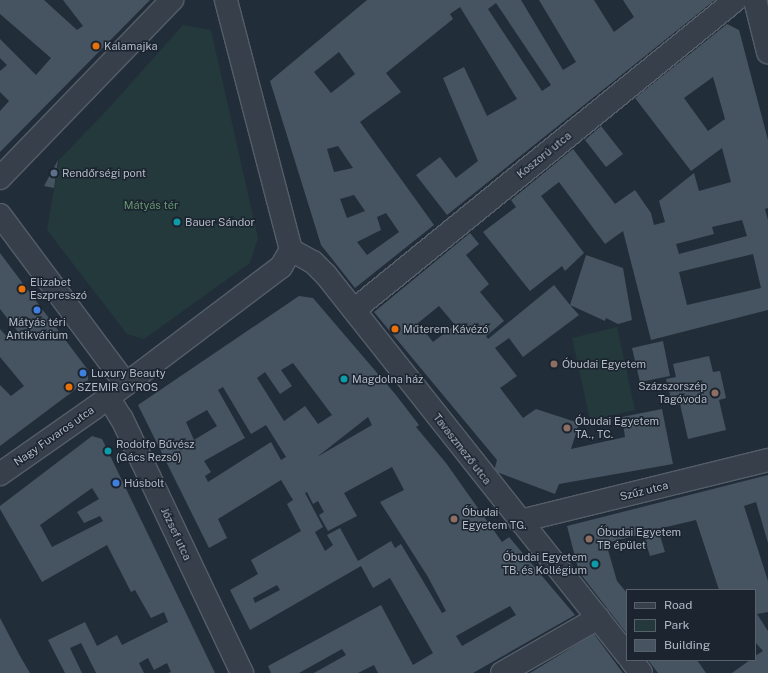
<!DOCTYPE html>
<meta charset="utf-8">
<style>
body{margin:0}
#map{position:relative;width:768px;height:673px;overflow:hidden;background:#222d3a;font-family:"Public Sans",sans-serif}
div>[style]{position:absolute}
[style*='--x']{left:calc(var(--x)*1px);top:calc(var(--y)*1px);width:calc(var(--w)*1px);rotate:calc(var(--a)*1deg)}
.green>*{inset:0;background:#24393b}
.building>*{inset:0;background:#465361}
.roads{filter:drop-shadow(1px 0 #545d68) drop-shadow(-1px 0 #545d68) drop-shadow(0 1px #545d68) drop-shadow(0 -1px #545d68)}
.minor>*{height:22px;margin:-11px;padding:0 11px;transform-origin:11px;border-radius:11px;background:#363f4a}
.dots>*{width:11px;height:11px;translate:-50% -50%;box-sizing:border-box;border:2px solid #1b242f;border-radius:50%}
span{translate:-50% -50%;white-space:nowrap;text-align:center;line-height:1.15;-webkit-text-stroke:3px #1b242f;paint-order:stroke}
.poi-label{font-size:11px;color:#b1bac6}
.left{translate:0 -50%;text-align:left}
.right{translate:-100% -50%;text-align:right}
.street-label{font-size:11px;color:#b1bac6}
.park-label{font-size:11px;color:#689771}
.legend{position:absolute;left:626px;top:589px;width:130px;height:72px;box-sizing:border-box;background:#1b242f;border:1px solid #57606b;margin:0;padding:5px 7px;list-style:none;font-size:12px;color:#b1bac6}
.legend li{display:flex;align-items:center;gap:8px;height:20px}
.legend b{width:20px;border:1px solid #57606b}
</style>
<div id="map">
<div class="green">
<i style="clip-path:polygon(183px 25px,211px 30px,258px 238px,250px 263px,144px 339px,127px 334px,47px 230px,59px 160px,108px 109px)"></i>
<i style="clip-path:polygon(617px 327px,635px 410px,590px 420px,572px 338px)"></i>
</div>
<div class="building">
<i style="clip-path:polygon(0 0,44px 0,77px 30px,83px 26px,63px 0,150px 0,0 152px,0 111px,9px 101px,0 92px,0 71px,7px 65px,0 58px,0 39px,36px 75px,51px 58px,0 14px)"></i>
<i style="clip-path:polygon(evenodd,367px 0,521px 0,563px 70px,576px 62px,539px 0,594px 0,614px 32px,634px 17px,623px 0,715px 0,447px 215px,416px 175px,440px 157px,456px 178px,478px 161px,443px 78px,464px 67px,487px 116px,517px 99px,460px 7px,450px 14px,453px 19px,386px 73px,401px 92px,360px 122px,434px 225px,355px 288px,321px 245px,270px 81px,367px 0,496px 3px,551px 85px,542px 91px,488px 9px,496px 3px,367px 0,339px 52px,355px 74px,331px 93px,314px 72px,339px 52px,367px 0,338px 146px,353px 168px,334px 172px,327px 149px,338px 146px,367px 0,354px 195px,365px 211px,347px 218px,340px 199px,354px 195px,367px 0,386px 213px,399px 232px,367px 255px,357px 242px,381px 230px,377px 217px,386px 213px)"></i>
<i style="clip-path:polygon(evenodd,727px 24px,739px 30px,768px 140px,768px 208px,765px 209px,768px 220px,768px 310px,651px 340px,623px 231px,605px 244px,559px 182px,541px 196px,584px 253px,565px 271px,562px 266px,530px 291px,483px 232px,516px 207px,511px 200px,573px 149px,615px 204px,635px 190px,651px 213px,654px 225px,665px 222px,659px 201px,694px 173px,699px 191px,731px 182px,722px 148px,691px 171px,635px 98px,727px 24px,713px 77px,725px 119px,708px 131px,684px 98px,713px 77px,727px 24px,742px 220px,747px 236px,679px 254px,676px 244px,714px 234px,712px 227px,742px 220px,727px 24px,753px 254px,761px 288px,687px 305px,679px 272px,753px 254px)"></i>
<i style="clip-path:polygon(601px 126px,623px 154px,606px 167px,585px 140px)"></i>
<i style="clip-path:polygon(58px 160px,54px 188px,44px 186px)"></i>
<i style="clip-path:polygon(evenodd,470px 233px,479px 244px,466px 255px,489px 284px,480px 292px,504px 321px,486px 336px,488px 339px,554px 285px,570px 305px,586px 255px,623px 268px,632px 320px,618px 324px,606px 318px,605px 321px,570px 305px,579px 315px,523px 357px,509px 338px,495px 348px,517px 376px,500px 388px,523px 418px,536px 409px,579px 423px,571px 449px,625px 437px,622px 417px,662px 409px,673px 464px,559px 484px,555px 494px,494px 471px,497px 460px,374px 312px,470px 233px,439px 306px,455px 325px,433px 342px,418px 323px,439px 306px)"></i>
<i style="clip-path:polygon(0 253px,88px 370px,88px 380px,0 446px,0 385px,11px 396px,24px 386px,0 357px,0 329px,10px 340px,19px 333px,0 309px)"></i>
<i style="clip-path:polygon(evenodd,299px 296px,313px 298px,396px 395px,419px 425px,416px 427px,446px 463px,502px 542px,509px 537px,575px 615px,473px 673px,378px 673px,374px 665px,358px 673px,314px 673px,346px 655px,342px 649px,299px 673px,271px 673px,268px 666px,381px 605px,413px 665px,433px 653px,390px 578px,373px 588px,361px 566px,250px 630px,230px 590px,258px 574px,251px 560px,301px 531px,287px 504px,293px 500px,281px 480px,218px 519px,227px 538px,209px 548px,138px 405px,299px 296px,293px 363px,332px 415px,318px 424px,305px 406px,284px 421px,257px 378px,265px 372px,280px 394px,292px 386px,281px 370px,293px 363px,299px 296px,223px 387px,251px 434px,266px 425px,286px 457px,281px 460px,271px 442px,208px 482px,205px 476px,211px 472px,204px 461px,245px 438px,218px 390px,223px 387px,299px 296px,207px 410px,217px 426px,194px 440px,186px 422px,207px 410px,299px 296px,368px 417px,372px 425px,317px 457px,368px 417px,299px 296px,392px 467px,404px 490px,380px 502px,428px 577px,446px 611px,442px 613px,401px 544px,395px 548px,391px 541px,358px 561px,340px 528px,327px 535px,333px 545px,325px 551px,315px 532px,323px 527px,305px 493px,307px 492px,313px 504px,318px 501px,324px 512px,319px 515px,328px 531px,357px 516px,344px 493px,392px 467px,299px 296px,277px 585px,280px 590px,255px 603px,253px 598px,277px 585px,299px 296px,510px 606px,516px 615px,462px 646px,456px 636px,510px 606px)"></i>
<i style="clip-path:polygon(663px 341px,670px 376px,640px 382px,632px 348px)"></i>
<i style="clip-path:polygon(709px 356px,713px 372px,720px 371px,726px 398px,719px 400px,726px 430px,688px 439px,680px 404px,673px 406px,666px 379px,676px 377px,673px 364px)"></i>
<i style="clip-path:polygon(evenodd,92px 436px,102px 439px,215px 673px,168px 673px,171px 672px,167px 663px,154px 670px,148px 658px,139px 663px,144px 673px,96px 673px,81px 643px,70px 648px,82px 673px,65px 673px,48px 640px,85px 622px,97px 646px,117px 635px,122px 645px,168px 622px,164px 612px,151px 618px,135px 590px,131px 592px,107px 545px,42px 582px,0 509px,0 506px,92px 436px,92px 488px,99px 499px,77px 512px,84px 523px,100px 516px,103px 521px,52px 547px,40px 525px,92px 488px)"></i>
<i style="clip-path:polygon(768px 475px,768px 543px,756px 502px,744px 506px,768px 581px,768px 612px,757px 614px,768px 631px,768px 673px,732px 673px,750px 660px,755px 660px,755px 656px,763px 651px,755px 642px,755px 590px,719px 590px,696px 520px,658px 529px,665px 552px,650px 556px,643px 534px,606px 543px,617px 581px,627px 593px,627px 634px,579px 572px,567px 526px)"></i>
<i style="clip-path:polygon(0 618px,20px 656px,30px 673px,0 673px)"></i>
<i style="clip-path:polygon(594px 634px,623px 673px,530px 673px)"></i>
<i style="clip-path:polygon(648px 660px,697px 660px,706px 673px,658px 673px)"></i>
</div>
<div class="roads">
<div class="minor">
<i style="--x:755;--y:0;--w:54;--a:76"></i>
<i style="--x:0;--y:178;--w:248;--a:-46"></i>
<i style="--x:0;--y:215;--w:211;--a:53.3"></i>
<i style="--x:291;--y:250;--w:25;--a:29"></i>
<i style="--x:313;--y:262;--w:18;--a:45"></i>
<i style="--x:326;--y:275;--w:485;--a:51.6"></i>
<i style="--x:354;--y:310;--w:491;--a:-39.1"></i>
<i style="--x:108;--y:397;--w:26;--a:58"></i>
<i style="--x:122;--y:419;--w:281;--a:64.7"></i>
<i style="--x:0;--y:474;--w:113;--a:-35"></i>
<i style="--x:93;--y:409;--w:236;--a:-37.1"></i>
<i style="--x:281;--y:267;--w:20;--a:-60"></i>
<i style="--x:291;--y:250;--w:258;--a:-104.6"></i>
<i style="--x:520;--y:521;--w:255;--a:-13.8"></i>
<i style="--x:631;--y:660;--w:16;--a:52"></i>
<i style="--x:502;--y:673;--w:111;--a:-29.8"></i>
</div>
</div>
<div class="dots">
<i style="left:96px;top:46px;background:#e8710a"></i>
<i style="left:54px;top:173px;background:#5c6f8a"></i>
<i style="left:177px;top:222px;background:#0f9aa8"></i>
<i style="left:22px;top:289px;background:#e8710a"></i>
<i style="left:37px;top:310px;background:#3f7fe0"></i>
<i style="left:395px;top:329px;background:#e8710a"></i>
<i style="left:554px;top:364px;background:#8d6e63"></i>
<i style="left:83px;top:373px;background:#3f7fe0"></i>
<i style="left:344px;top:379px;background:#0f9aa8"></i>
<i style="left:69px;top:387px;background:#e8710a"></i>
<i style="left:715px;top:393px;background:#8d6e63"></i>
<i style="left:567px;top:428px;background:#8d6e63"></i>
<i style="left:108px;top:451px;background:#0f9aa8"></i>
<i style="left:116px;top:483px;background:#3f7fe0"></i>
<i style="left:454px;top:519px;background:#8d6e63"></i>
<i style="left:589px;top:539px;background:#8d6e63"></i>
<i style="left:595px;top:564px;background:#0f9aa8"></i>
</div>
<div class="poi-label">
<span class="left" style="left:104px;top:46px">Kalamajka</span>
<span class="left" style="left:62px;top:173px">Rendőrségi pont</span>
<span class="left" style="left:185px;top:222px">Bauer Sándor</span>
<span class="left" style="left:30px;top:289px">Elizabet<br>Eszpresszó</span>
<span style="left:37px;top:329px">Mátyás téri<br>Antikvárium</span>
<span class="left" style="left:403px;top:329px">Műterem Kávézó</span>
<span class="left" style="left:562px;top:364px">Óbudai Egyetem</span>
<span class="left" style="left:91px;top:373px">Luxury Beauty</span>
<span class="left" style="left:352px;top:379px">Magdolna ház</span>
<span class="left" style="left:77px;top:387px">SZEMIR GYROS</span>
<span class="right" style="left:707px;top:393px">Százszorszép<br>Tagóvoda</span>
<span class="left" style="left:575px;top:428px">Óbudai Egyetem<br>TA., TC.</span>
<span class="left" style="left:116px;top:451px">Rodolfo Bűvész<br>(Gács Rezső)</span>
<span class="left" style="left:124px;top:483px">Húsbolt</span>
<span class="left" style="left:462px;top:519px">Óbudai<br>Egyetem TG.</span>
<span class="left" style="left:597px;top:539px">Óbudai Egyetem<br>TB épület</span>
<span class="right" style="left:587px;top:564px">Óbudai Egyetem<br>TB. és Kollégium</span>
</div>
<div class="street-label">
<span style="left:544px;top:155px;rotate:-39deg">Koszorú utca</span>
<span style="left:54px;top:436px;rotate:-35deg">Nagy Fuvaros utca</span>
<span style="left:462px;top:449px;rotate:52deg">Tavaszmező utca</span>
<span style="left:644px;top:491px;rotate:-14deg">Szűz utca</span>
<span style="left:176px;top:534px;rotate:65deg">József utca</span>
</div>
<div class="park-label">
<span style="left:151px;top:205px">Mátyás tér</span>
</div>
<ul class="legend">
<li><b style="height:5px;background:#363f4a"></b>Road</li>
<li><b style="height:11px;background:#24393b"></b>Park</li>
<li><b style="height:11px;background:#465361"></b>Building</li>
</ul>
</div>
